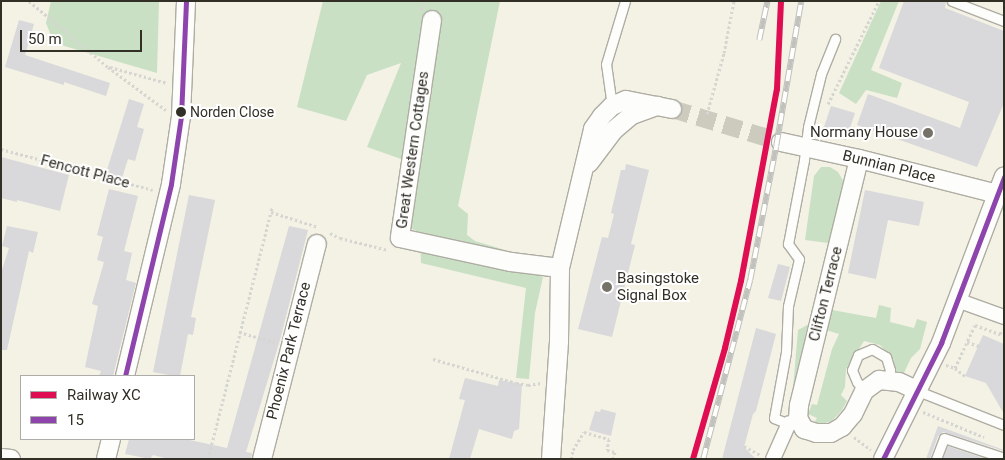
<!DOCTYPE html>
<style>
body{margin:0}
#map{position:relative;width:1005px;height:460px;overflow:hidden;background:#f4f2e4;font-family:Roboto,sans-serif}
div>[style]{position:absolute}
[style*='--x']{left:calc(var(--x)*1px);top:calc(var(--y)*1px);width:calc(var(--w)*1px);rotate:calc(var(--a)*1deg)}
.green>*{inset:0;background:#c9e0c4}
.building>*{inset:0;background:#d9d8db}
.minor-tunnel>*{height:18px;margin-top:-9px;transform-origin:0;background:repeating-linear-gradient(90deg,#cdcbbe 0 18px,transparent 0 27px)}
.path>*{height:3px;margin-top:-1.5px;transform-origin:0;background:repeating-linear-gradient(90deg,#d5d5d1 0 2.5px,transparent 0 5px)}
.roads{filter:drop-shadow(1px 0 #afada3) drop-shadow(-1px 0 #afada3) drop-shadow(0 1px #afada3) drop-shadow(0 -1px #afada3)}
.service>*{height:9px;margin:-4.5px;padding:0 4.5px;transform-origin:4.5px;border-radius:4.5px;background:#fdfdfb}
.pedestrian>*{height:14px;margin:-7px;padding:0 7px;transform-origin:7px;border-radius:7px;background:#fdfdfb}
.minor>*{height:18px;margin:-9px;padding:0 9px;transform-origin:9px;border-radius:9px;background:#fdfdfb}
.rail>*{height:5.5px;margin-top:-2.75px;transform-origin:0;background:repeating-linear-gradient(90deg,#fff 0 11px,#c1c1bd 0 22px);box-sizing:border-box;border-block:1px solid #c1c1bd}
.bus-1>*{height:5px;margin:-2.5px;padding:0 2.5px;transform-origin:2.5px;border-radius:2.5px;background:#8e44ad}
.rail-1>*{height:6px;margin:-3px;padding:0 3px;transform-origin:3px;border-radius:3px;background:#df0d52}
.dots>*{width:14px;height:14px;translate:-50% -50%;box-sizing:border-box;border:2px solid #fff;border-radius:50%}
span{translate:-50% -50%;white-space:nowrap;text-align:center;line-height:1.15;-webkit-text-stroke:4px #fff;paint-order:stroke}
.bus-label{font-size:14px;color:#312f26}
.left{translate:0 -50%;text-align:left}
.poi-label{font-size:15px;color:#312f26}
.right{translate:-100% -50%;text-align:right}
.street-label{font-size:15px;color:#312f26}
.frame{position:absolute;inset:0;border:2px solid #312f26;pointer-events:none}
.legend{position:absolute;left:20px;top:375px;width:175px;height:65px;box-sizing:border-box;background:#fff;border:1px solid #adaca8;margin:0;padding:6px 9px;list-style:none;font-size:15px;color:#312f26}
.legend li{display:flex;align-items:center;gap:10px;height:25px}
.legend b{width:25px;border:1px solid #adaca8}
.scale{position:absolute;left:20px;top:30px;width:122px;height:22px;box-sizing:border-box;border:2px solid #312f26;border-top:0;padding-left:6px;font-size:15px;line-height:18px;white-space:nowrap;color:#312f26;-webkit-text-stroke:4px #fff;paint-order:stroke}
</style>
<div id="map">
<div class="green">
<i style="clip-path:polygon(51px 1px,159px 1px,157px 73px,54px 43px,46px 23px)"></i>
<i style="clip-path:polygon(323px 1px,500px 1px,458px 206px,468px 214px,467px 235px,475px 241px,505px 250px,511px 262px,543px 277px,535px 313px,529px 379px,516px 378px,526px 288px,421px 263px,420px 233px,407px 226px,425px 134px,409px 125px,404px 160px,367px 147px,401px 63px,367px 75px,346px 121px,297px 107px)"></i>
<i style="clip-path:polygon(881px 1px,899px 1px,871px 70px,902px 83px,897px 98px,866px 90px,856px 104px,839px 93px)"></i>
<i style="clip-path:polygon(821px 167px,830px 167px,838px 172px,845px 184px,792px 400px,798px 330px,809px 324px,828px 243px,805px 240px,814px 176px)"></i>
<i style="clip-path:polygon(879px 305px,891px 308px,890px 322px,914px 328px,917px 319px,927px 322px,920px 349px,911px 358px,902px 377px,891px 375px,894px 360px,880px 345px,864px 341px,846px 369px,845px 387px,841px 395px,847px 401px,842px 410px,832px 421px,822px 424px,814px 423px,817px 418px,808px 414px,812px 404px,817px 405px,832px 349px,839px 334px,826px 330px,832px 310px,876px 318px)"></i>
</div>
<div class="building">
<i style="clip-path:polygon(904px 1px,946px 1px,945px 8px,1004px 31px,1004px 103px,977px 167px,857px 125px,868px 94px,960px 128px,969px 102px,879px 68px)"></i>
<i style="clip-path:polygon(19px 20px,34px 24px,25px 55px,110px 83px,106px 96px,64px 82px,64px 85px,5px 67px)"></i>
<i style="clip-path:polygon(129px 99px,144px 104px,137px 127px,144px 129px,135px 161px,128px 159px,122px 178px,106px 173px)"></i>
<i style="clip-path:polygon(831px 106px,855px 113px,846px 140px,822px 133px)"></i>
<i style="clip-path:polygon(1px 157px,69px 175px,60px 211px,17px 200px,17px 202px,1px 198px)"></i>
<i style="clip-path:polygon(626px 164px,649px 170px,631px 244px,635px 245px,612px 337px,578px 329px,602px 237px,608px 238px,614px 214px,611px 213px,621px 170px,625px 170px)"></i>
<i style="clip-path:polygon(109px 189px,138px 196px,124px 251px,132px 253px,126px 280px,136px 283px,113px 376px,99px 376px,101px 371px,85px 367px,98px 306px,92px 304px,104px 262px,97px 260px,103px 237px,97px 235px)"></i>
<i style="clip-path:polygon(865px 190px,924px 202px,919px 226px,888px 220px,876px 279px,848px 273px)"></i>
<i style="clip-path:polygon(189px 195px,215px 200px,191px 317px,196px 318px,193px 335px,188px 334px,180px 376px,174px 376px,153px 372px)"></i>
<i style="clip-path:polygon(7px 226px,38px 232px,33px 253px,29px 251px,7px 350px,1px 350px,1px 273px,9px 248px,2px 246px)"></i>
<i style="clip-path:polygon(289px 226px,308px 230px,280px 340px,246px 452px,252px 453px,251px 459px,168px 459px,153px 455px,150px 459px,125px 454px,129px 439px,185px 439px,227px 448px)"></i>
<i style="clip-path:polygon(778px 264px,790px 267px,781px 301px,768px 298px)"></i>
<i style="clip-path:polygon(756px 328px,776px 334px,756px 411px,753px 414px,744px 447px,756px 459px,722px 459px)"></i>
<i style="clip-path:polygon(983px 335px,1004px 344px,1004px 414px,986px 383px,965px 376px)"></i>
<i style="clip-path:polygon(465px 378px,498px 386px,499px 380px,522px 384px,519px 429px,514px 431px,512px 439px,479px 429px,470px 459px,449px 459px,465px 400px,459px 399px)"></i>
<i style="clip-path:polygon(601px 409px,616px 413px,611px 436px,589px 430px,595px 411px,600px 412px)"></i>
<i style="clip-path:polygon(938px 426px,1004px 450px,1004px 451px,943px 432px,938px 436px,930px 459px,926px 459px)"></i>
<i style="clip-path:polygon(948px 446px,986px 459px,943px 459px)"></i>
</div>
<div class="minor-tunnel">
<i style="--x:672;--y:109;--w:114;--a:16.8"></i>
</div>
<div class="path">
<i style="--x:29;--y:1;--w:103;--a:39.9"></i>
<i style="--x:108;--y:67;--w:72;--a:36.6"></i>
<i style="--x:421;--y:10;--w:9;--a:-77"></i>
<i style="--x:110;--y:67;--w:59;--a:15.7"></i>
<i style="--x:828;--y:104;--w:115;--a:-63.7"></i>
<i style="--x:707;--y:114;--w:63;--a:-74.4"></i>
<i style="--x:724;--y:53;--w:53;--a:-79.1"></i>
<i style="--x:1;--y:149;--w:157;--a:15.1"></i>
<i style="--x:272;--y:208;--w:4;--a:104"></i>
<i style="--x:271;--y:212;--w:49;--a:17.7"></i>
<i style="--x:330;--y:233;--w:11;--a:27"></i>
<i style="--x:340;--y:238;--w:49;--a:14"></i>
<i style="--x:239;--y:332;--w:37;--a:16"></i>
<i style="--x:967;--y:342;--w:13;--a:18"></i>
<i style="--x:433;--y:359;--w:86;--a:16.1"></i>
<i style="--x:516;--y:383;--w:12;--a:9"></i>
<i style="--x:528;--y:385;--w:13;--a:-9"></i>
<i style="--x:946;--y:365;--w:9;--a:18"></i>
<i style="--x:955;--y:368;--w:13;--a:39"></i>
<i style="--x:955;--y:368;--w:47;--a:-65.1"></i>
<i style="--x:975;--y:325;--w:27;--a:20"></i>
<i style="--x:1000;--y:334;--w:5;--a:-68"></i>
<i style="--x:923;--y:412;--w:66;--a:22.3"></i>
<i style="--x:854;--y:437;--w:21;--a:37"></i>
<i style="--x:744;--y:446;--w:18;--a:29"></i>
<i style="--x:208;--y:459;--w:255;--a:-75.7"></i>
<i style="--x:571;--y:459;--w:9;--a:-77"></i>
<i style="--x:573;--y:450;--w:21;--a:-59"></i>
<i style="--x:584;--y:432;--w:26;--a:16"></i>
<i style="--x:609;--y:439;--w:11;--a:100"></i>
<i style="--x:607;--y:450;--w:8;--a:14"></i>
<i style="--x:615;--y:452;--w:7;--a:106"></i>
</div>
<div class="roads">
<div class="service">
<i style="--x:952;--y:1;--w:56;--a:21"></i>
<i style="--x:612;--y:106;--w:42;--a:-98.1"></i>
<i style="--x:606;--y:64;--w:66;--a:-73.2"></i>
<i style="--x:864;--y:391;--w:11;--a:-128"></i>
<i style="--x:857;--y:382;--w:13;--a:-113"></i>
<i style="--x:852;--y:370;--w:16;--a:-68"></i>
<i style="--x:858;--y:355;--w:15;--a:-23"></i>
<i style="--x:872;--y:349;--w:16;--a:30"></i>
<i style="--x:886;--y:357;--w:14;--a:73"></i>
<i style="--x:890;--y:370;--w:10;--a:101"></i>
<i style="--x:918;--y:391;--w:92;--a:21.6"></i>
<i style="--x:792;--y:425;--w:19;--a:-159"></i>
<i style="--x:774;--y:418;--w:67;--a:-79.7"></i>
<i style="--x:786;--y:352;--w:46;--a:-87.5"></i>
<i style="--x:788;--y:306;--w:48;--a:-76.8"></i>
<i style="--x:799;--y:259;--w:19;--a:-126"></i>
<i style="--x:788;--y:244;--w:86;--a:-79.2"></i>
<i style="--x:804;--y:160;--w:33;--a:-83"></i>
<i style="--x:808;--y:127;--w:55;--a:-76.2"></i>
<i style="--x:821;--y:74;--w:38;--a:-68"></i>
<i style="--x:936;--y:459;--w:22;--a:-69"></i>
<i style="--x:944;--y:438;--w:63;--a:18.4"></i>
</div>
<div class="pedestrian">
<i style="--x:957;--y:300;--w:50;--a:19.9"></i>
<i style="--x:773;--y:459;--w:39;--a:-66"></i>
</div>
<div class="minor">
<i style="--x:432;--y:20;--w:220;--a:98.4"></i>
<i style="--x:400;--y:238;--w:114;--a:12.2"></i>
<i style="--x:511;--y:262;--w:49;--a:7"></i>
<i style="--x:781;--y:142;--w:80;--a:12.3"></i>
<i style="--x:859;--y:159;--w:142;--a:14.2"></i>
<i style="--x:859;--y:159;--w:253;--a:103.7"></i>
<i style="--x:799;--y:405;--w:13;--a:94"></i>
<i style="--x:798;--y:418;--w:13;--a:61"></i>
<i style="--x:804;--y:429;--w:13;--a:18"></i>
<i style="--x:816;--y:433;--w:15;--a:0"></i>
<i style="--x:831;--y:433;--w:13;--a:-29"></i>
<i style="--x:842;--y:427;--w:17;--a:-50"></i>
<i style="--x:853;--y:414;--w:25;--a:-64"></i>
<i style="--x:864;--y:391;--w:19;--a:-36"></i>
<i style="--x:879;--y:380;--w:20;--a:6"></i>
<i style="--x:899;--y:382;--w:21;--a:25"></i>
<i style="--x:589;--y:163;--w:41;--a:-52.9"></i>
<i style="--x:614;--y:130;--w:23;--a:-40"></i>
<i style="--x:632;--y:115;--w:27;--a:-20"></i>
<i style="--x:125;--y:376;--w:197;--a:-76.5"></i>
<i style="--x:171;--y:184;--w:69;--a:-81.6"></i>
<i style="--x:181;--y:116;--w:115;--a:-87.5"></i>
<i style="--x:1;--y:458;--w:10;--a:6"></i>
<i style="--x:106;--y:459;--w:21;--a:-76"></i>
<i style="--x:262;--y:459;--w:222;--a:-75.7"></i>
<i style="--x:551;--y:459;--w:118;--a:-86.1"></i>
<i style="--x:559;--y:341;--w:73;--a:-89.2"></i>
<i style="--x:560;--y:268;--w:143;--a:-76.6"></i>
<i style="--x:593;--y:129;--w:16;--a:-55"></i>
<i style="--x:602;--y:116;--w:14;--a:-45"></i>
<i style="--x:612;--y:106;--w:15;--a:-23"></i>
<i style="--x:626;--y:100;--w:47;--a:11.1"></i>
<i style="--x:883;--y:459;--w:130;--a:-63.4"></i>
<i style="--x:941;--y:343;--w:178;--a:-69.3"></i>
</div>
</div>
<div class="rail">
<i style="--x:759;--y:40;--w:40;--a:-78"></i>
<i style="--x:703;--y:459;--w:185;--a:-75.3"></i>
<i style="--x:750;--y:280;--w:136;--a:-79"></i>
<i style="--x:776;--y:146;--w:147;--a:-80.2"></i>
</div>
<div class="bus-1">
<i style="--x:125;--y:376;--w:197;--a:-76.5"></i>
<i style="--x:171;--y:184;--w:69;--a:-81.6"></i>
<i style="--x:181;--y:116;--w:115;--a:-87.5"></i>
<i style="--x:883;--y:459;--w:130;--a:-63.4"></i>
<i style="--x:941;--y:343;--w:178;--a:-69.2"></i>
</div>
<div class="rail-1">
<i style="--x:693;--y:459;--w:116;--a:-73.9"></i>
<i style="--x:725;--y:348;--w:69;--a:-76.6"></i>
<i style="--x:741;--y:281;--w:195;--a:-79.4"></i>
<i style="--x:777;--y:89;--w:88;--a:-87.4"></i>
</div>
<div class="dots">
<i style="left:181px;top:112px;background:#312f26"></i>
<i style="left:928px;top:133px;background:#757368"></i>
<i style="left:607px;top:287px;background:#757368"></i>
</div>
<div class="bus-label">
<span class="left" style="left:190px;top:112px">Norden Close</span>
</div>
<div class="poi-label">
<span class="right" style="left:918px;top:133px">Normany House</span>
<span class="left" style="left:617px;top:287px">Basingstoke<br>Signal Box</span>
</div>
<div class="street-label">
<span style="left:413px;top:150px;rotate:-82deg">Great Western Cottages</span>
<span style="left:889px;top:167px;rotate:14deg">Bunnian Place</span>
<span style="left:85px;top:172px;rotate:15deg">Fencott Place</span>
<span style="left:826px;top:294px;rotate:-76deg">Clifton Terrace</span>
<span style="left:289px;top:351px;rotate:-76deg">Phoenix Park Terrace</span>
</div>
<div class="frame"></div>
<ul class="legend">
<li><b style="height:6px;background:#df0d52"></b>Railway XC</li>
<li><b style="height:6px;background:#8e44ad"></b>15</li>
</ul>
<div class="scale">50 m</div>
</div>
